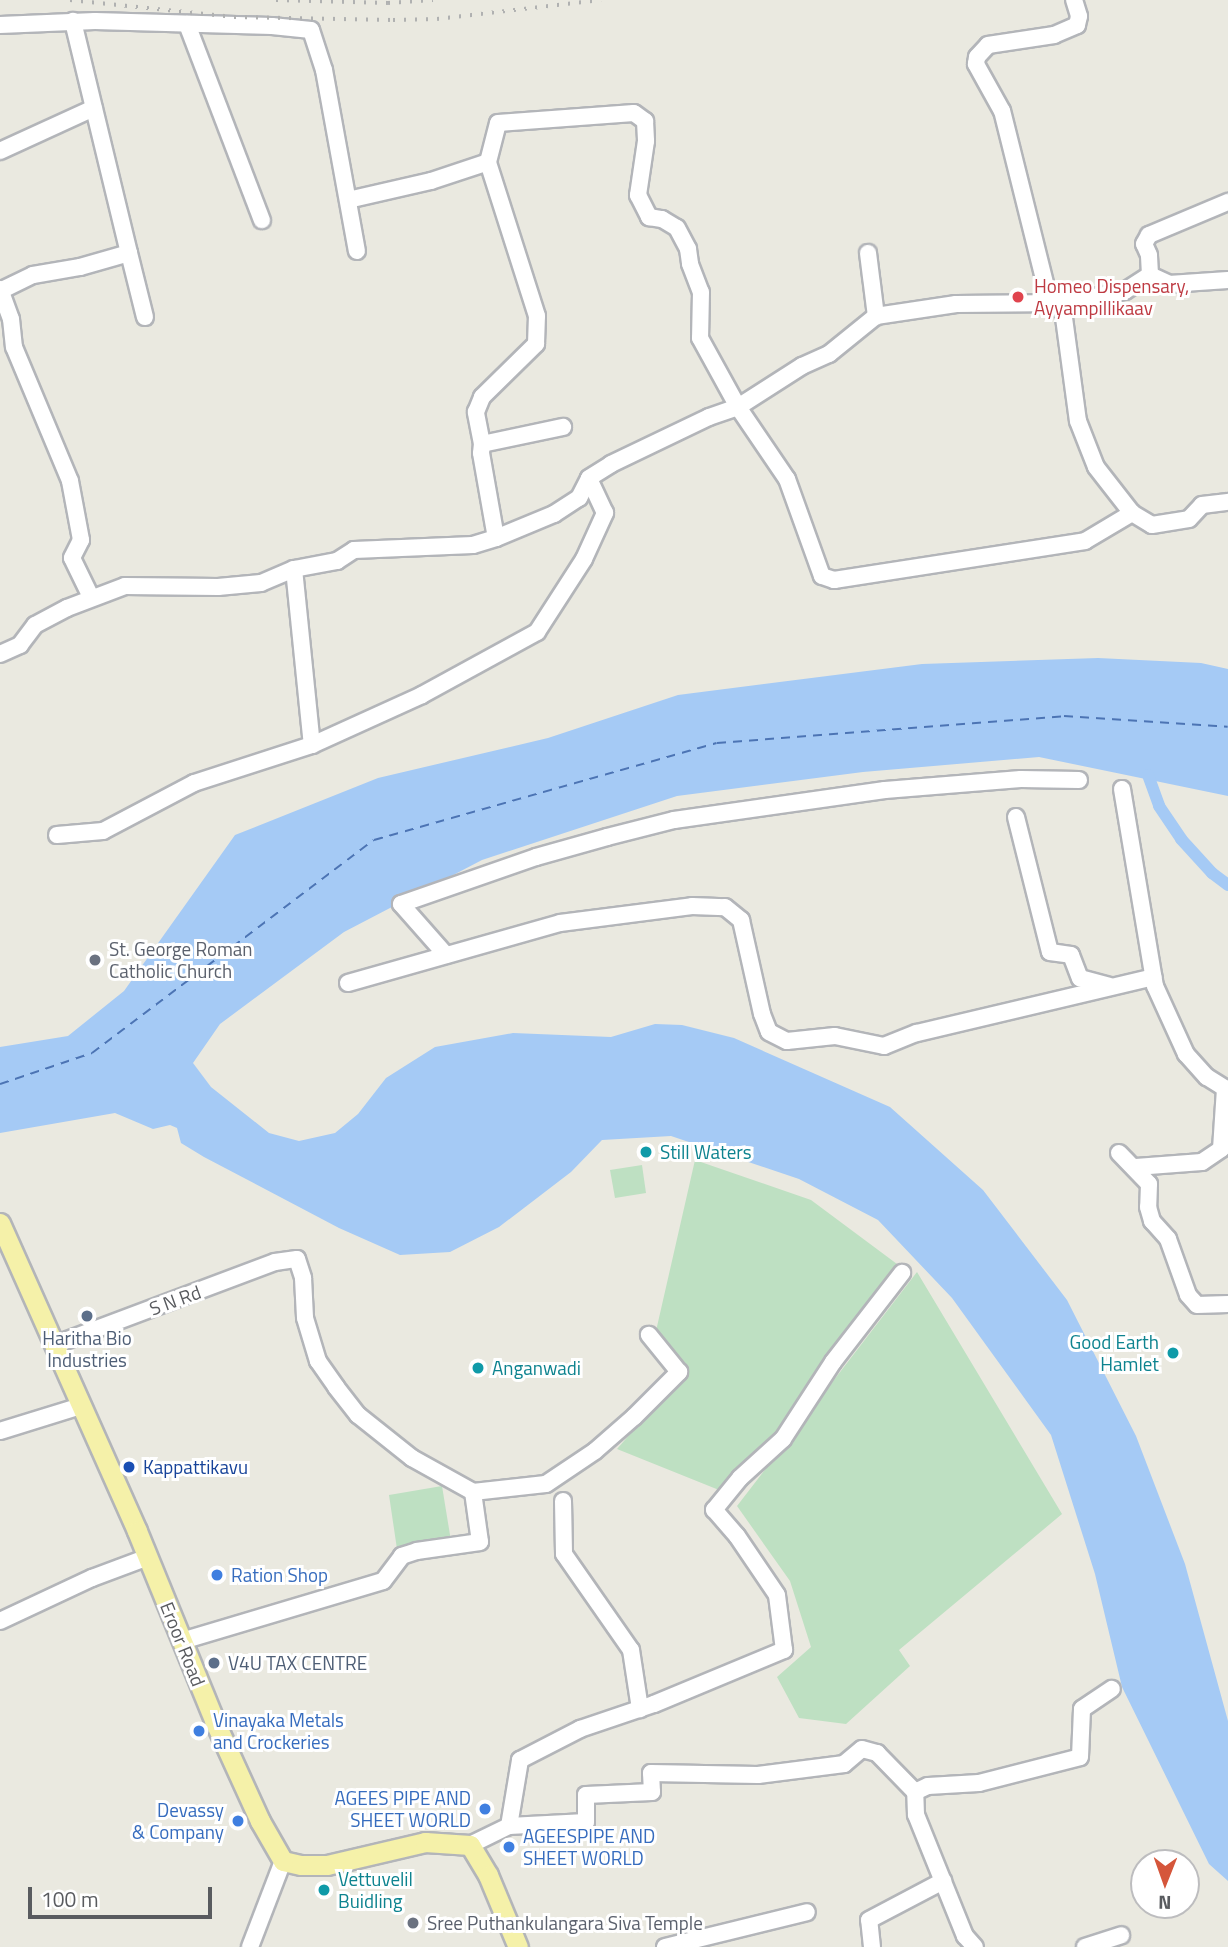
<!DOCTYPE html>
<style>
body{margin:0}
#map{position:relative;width:1228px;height:1947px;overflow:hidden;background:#eae9e0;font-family:"Titillium Web",sans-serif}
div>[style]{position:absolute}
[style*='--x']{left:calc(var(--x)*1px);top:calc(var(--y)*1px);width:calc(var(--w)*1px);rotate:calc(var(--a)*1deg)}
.green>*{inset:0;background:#bee0c2}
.water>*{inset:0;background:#a5caf5}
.canal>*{height:12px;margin:-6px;padding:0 6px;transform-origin:6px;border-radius:6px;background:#a5caf5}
.ferry>*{height:2px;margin-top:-1px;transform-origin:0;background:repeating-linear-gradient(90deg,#4c74b4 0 9px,transparent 0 16px)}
.roads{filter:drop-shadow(2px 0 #b3b5b9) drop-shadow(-2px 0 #b3b5b9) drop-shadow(0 2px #b3b5b9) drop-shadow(0 -2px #b3b5b9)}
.minor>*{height:16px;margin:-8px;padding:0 8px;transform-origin:8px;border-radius:8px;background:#fff}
.major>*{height:19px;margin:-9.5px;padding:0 9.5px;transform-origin:9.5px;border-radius:9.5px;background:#f5f1a9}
.rail>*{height:3.5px;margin-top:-1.75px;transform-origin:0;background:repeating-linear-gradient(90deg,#b0b1b1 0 2px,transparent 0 11px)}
.dots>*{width:19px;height:19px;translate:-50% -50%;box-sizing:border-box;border:4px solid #fff;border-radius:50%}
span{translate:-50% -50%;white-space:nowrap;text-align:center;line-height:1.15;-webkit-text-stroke:6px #fff;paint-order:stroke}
.health-label{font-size:19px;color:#be3a42}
.left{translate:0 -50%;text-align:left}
.worship-label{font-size:19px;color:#5b616d}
.culture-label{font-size:19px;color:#0d838f}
.right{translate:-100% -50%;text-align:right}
.street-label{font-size:19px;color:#595b5f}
.service-label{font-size:19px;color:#4e5e75}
.transit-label{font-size:19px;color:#164399}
.shop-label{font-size:19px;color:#366cbe}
.north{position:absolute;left:1130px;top:1849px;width:70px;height:70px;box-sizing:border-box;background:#fff;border:2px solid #bdbdbf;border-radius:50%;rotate:181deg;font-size:19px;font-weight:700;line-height:28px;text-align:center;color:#595b5f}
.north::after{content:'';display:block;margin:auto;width:24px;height:32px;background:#d5563b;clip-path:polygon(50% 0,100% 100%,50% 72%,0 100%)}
.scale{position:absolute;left:28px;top:1887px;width:184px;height:32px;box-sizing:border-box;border:4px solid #595b5f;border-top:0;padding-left:9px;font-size:21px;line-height:24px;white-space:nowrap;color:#595b5f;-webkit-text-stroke:5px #fff;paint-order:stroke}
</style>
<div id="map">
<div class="green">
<i style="clip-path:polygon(695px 1160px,811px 1200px,897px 1264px,831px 1350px,776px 1433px,719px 1490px,617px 1449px,685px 1371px,656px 1331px)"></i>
<i style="clip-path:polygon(642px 1165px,646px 1193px,615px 1198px,610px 1170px)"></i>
<i style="clip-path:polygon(917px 1272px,1062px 1514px,899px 1650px,910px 1666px,846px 1724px,799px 1718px,777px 1677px,811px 1647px,790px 1581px,737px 1506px)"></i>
<i style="clip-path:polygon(442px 1486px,451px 1541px,397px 1549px,389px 1495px)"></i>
</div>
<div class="water">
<i style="clip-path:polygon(1098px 658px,1201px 663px,1228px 669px,1228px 796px,1039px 757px,863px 772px,677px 796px,482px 860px,344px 932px,220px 1024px,193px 1063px,211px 1087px,269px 1133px,299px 1141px,335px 1133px,358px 1114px,386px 1078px,435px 1047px,513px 1033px,611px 1037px,655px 1024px,682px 1025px,734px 1038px,890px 1107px,983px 1190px,1067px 1300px,1136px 1436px,1185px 1564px,1228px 1721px,1228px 1881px,1209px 1864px,1122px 1687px,1095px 1574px,1051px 1435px,952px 1298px,878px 1220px,799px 1179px,671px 1136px,602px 1140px,571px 1172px,499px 1227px,450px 1252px,400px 1255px,339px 1228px,204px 1157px,181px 1143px,177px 1128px,170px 1125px,153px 1129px,115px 1113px,0 1133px,0 1047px,68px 1036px,124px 991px,235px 835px,378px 778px,548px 738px,678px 695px,922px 664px)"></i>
</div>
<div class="canal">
<i style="--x:1148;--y:775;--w:33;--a:70"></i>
<i style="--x:1159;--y:806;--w:40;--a:56"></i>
<i style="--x:1181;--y:839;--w:46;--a:47.6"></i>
<i style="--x:1212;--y:873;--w:20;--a:37"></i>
</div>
<div class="ferry">
<i style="--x:0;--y:1084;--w:97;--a:-18.6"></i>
<i style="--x:92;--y:1053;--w:353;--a:-37.1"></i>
<i style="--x:374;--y:840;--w:356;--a:-15.8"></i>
<i style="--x:717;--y:743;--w:348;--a:-4.4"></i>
<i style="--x:1064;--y:716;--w:164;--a:3.8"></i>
</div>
<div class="roads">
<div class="minor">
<i style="--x:187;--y:24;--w:210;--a:69.1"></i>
<i style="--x:0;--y:25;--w:95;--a:-2.4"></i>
<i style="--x:95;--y:21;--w:177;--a:1.6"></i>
<i style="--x:272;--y:26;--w:39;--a:6"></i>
<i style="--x:311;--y:30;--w:42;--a:72"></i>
<i style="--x:324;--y:70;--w:184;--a:79.7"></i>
<i style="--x:0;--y:151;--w:103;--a:-24.6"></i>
<i style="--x:348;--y:200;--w:85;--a:-12.9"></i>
<i style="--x:431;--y:181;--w:60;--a:-18.4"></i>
<i style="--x:129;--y:253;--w:66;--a:76"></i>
<i style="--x:868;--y:253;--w:64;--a:82.8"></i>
<i style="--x:1150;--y:275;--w:21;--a:25"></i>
<i style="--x:1169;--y:284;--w:59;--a:-3.9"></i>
<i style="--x:0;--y:289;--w:32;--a:70"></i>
<i style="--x:11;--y:319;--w:28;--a:84"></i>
<i style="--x:14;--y:347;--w:145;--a:67.3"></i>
<i style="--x:70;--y:481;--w:60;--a:79.4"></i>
<i style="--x:81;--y:540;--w:20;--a:117"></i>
<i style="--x:72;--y:558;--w:43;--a:64"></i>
<i style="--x:2;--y:290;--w:34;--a:-26"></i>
<i style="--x:33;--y:275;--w:48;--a:-9.7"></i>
<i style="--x:80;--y:267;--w:51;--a:-15.9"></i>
<i style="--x:129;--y:253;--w:239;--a:-103.6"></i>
<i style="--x:1050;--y:303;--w:198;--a:-104"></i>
<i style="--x:1002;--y:111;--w:54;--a:-119"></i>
<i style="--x:976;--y:64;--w:7;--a:-82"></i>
<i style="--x:977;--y:57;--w:16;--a:-47"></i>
<i style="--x:988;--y:45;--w:67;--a:-8.6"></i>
<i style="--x:1054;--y:35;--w:25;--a:-23"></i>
<i style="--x:1077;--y:25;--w:9;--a:-77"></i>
<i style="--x:1079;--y:16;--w:17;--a:-107"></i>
<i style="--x:1062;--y:303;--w:119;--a:82.3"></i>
<i style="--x:1078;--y:421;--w:49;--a:68.6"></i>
<i style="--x:1096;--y:467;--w:58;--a:52"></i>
<i style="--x:1132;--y:513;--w:23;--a:31"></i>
<i style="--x:1152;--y:525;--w:37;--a:-9"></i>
<i style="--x:1189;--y:519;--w:19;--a:-47"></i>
<i style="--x:1202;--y:505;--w:26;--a:-7"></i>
<i style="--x:482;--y:444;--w:33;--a:-101"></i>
<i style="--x:476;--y:412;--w:16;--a:-68"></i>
<i style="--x:482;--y:397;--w:76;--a:-44.5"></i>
<i style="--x:536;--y:344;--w:28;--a:-88"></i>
<i style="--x:537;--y:316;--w:162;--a:-107.7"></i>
<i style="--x:488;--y:162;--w:40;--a:-75.6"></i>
<i style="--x:498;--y:123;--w:136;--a:-4.2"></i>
<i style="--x:634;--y:113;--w:14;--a:36"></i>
<i style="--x:645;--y:121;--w:20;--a:87"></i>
<i style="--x:646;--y:141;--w:55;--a:98.4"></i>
<i style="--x:638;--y:195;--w:25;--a:63"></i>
<i style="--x:649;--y:217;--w:13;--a:9"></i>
<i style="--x:662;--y:219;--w:17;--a:31"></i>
<i style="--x:677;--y:228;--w:24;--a:62"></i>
<i style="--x:688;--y:249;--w:15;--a:82"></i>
<i style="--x:690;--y:264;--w:30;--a:69"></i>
<i style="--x:701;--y:292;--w:46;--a:91.2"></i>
<i style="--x:700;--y:338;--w:79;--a:61.2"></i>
<i style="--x:738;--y:407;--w:87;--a:55.8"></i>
<i style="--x:787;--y:479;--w:103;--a:70.2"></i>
<i style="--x:822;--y:576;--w:13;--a:18"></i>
<i style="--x:834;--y:580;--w:254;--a:-8.8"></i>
<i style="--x:1085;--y:541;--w:55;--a:-30.8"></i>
<i style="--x:496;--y:538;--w:86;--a:-100"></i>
<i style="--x:481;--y:453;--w:9;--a:-84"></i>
<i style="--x:482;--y:444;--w:83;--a:-11.9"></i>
<i style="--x:294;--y:569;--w:177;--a:84.2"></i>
<i style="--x:0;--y:654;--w:22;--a:-24"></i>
<i style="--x:20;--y:645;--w:25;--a:-53"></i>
<i style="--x:35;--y:625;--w:36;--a:-28"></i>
<i style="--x:67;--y:608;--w:62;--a:-20.8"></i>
<i style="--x:125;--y:586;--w:93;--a:0.6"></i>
<i style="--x:218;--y:587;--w:43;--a:-5.3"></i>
<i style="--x:261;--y:583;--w:36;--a:-23"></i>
<i style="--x:294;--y:569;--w:44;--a:-10.5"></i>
<i style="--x:337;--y:561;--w:20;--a:-33"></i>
<i style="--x:354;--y:550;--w:119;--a:-2.4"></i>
<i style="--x:473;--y:545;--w:24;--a:-17"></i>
<i style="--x:496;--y:538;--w:63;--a:-22.5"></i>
<i style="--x:554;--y:514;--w:30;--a:-33"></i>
<i style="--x:579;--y:498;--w:22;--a:-63"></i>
<i style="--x:589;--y:478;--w:26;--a:-32"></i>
<i style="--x:611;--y:464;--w:109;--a:-25.6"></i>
<i style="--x:709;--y:417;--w:31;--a:-19"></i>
<i style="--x:738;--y:407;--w:76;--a:-32.6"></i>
<i style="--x:802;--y:366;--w:30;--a:-24"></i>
<i style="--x:829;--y:354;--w:60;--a:-39"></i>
<i style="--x:876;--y:316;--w:81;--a:-8.5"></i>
<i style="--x:956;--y:304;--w:106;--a:-0.5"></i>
<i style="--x:1062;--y:303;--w:64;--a:-10.8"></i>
<i style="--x:1125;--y:291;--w:30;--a:-33"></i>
<i style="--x:1150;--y:275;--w:20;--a:-93"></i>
<i style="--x:1149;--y:255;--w:12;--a:-114"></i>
<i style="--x:1144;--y:244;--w:10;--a:-61"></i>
<i style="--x:1149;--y:235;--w:86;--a:-22.7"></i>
<i style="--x:1122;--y:789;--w:200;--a:80.5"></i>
<i style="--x:1155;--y:986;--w:75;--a:65.5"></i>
<i style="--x:1186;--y:1054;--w:31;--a:48"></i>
<i style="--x:1207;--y:1077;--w:25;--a:32"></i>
<i style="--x:1016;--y:817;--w:139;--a:75.9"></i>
<i style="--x:1050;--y:952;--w:21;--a:8"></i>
<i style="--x:1071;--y:955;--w:25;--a:69"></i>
<i style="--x:1080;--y:978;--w:30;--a:15"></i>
<i style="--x:57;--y:835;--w:46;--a:-5"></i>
<i style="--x:103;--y:831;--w:103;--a:-27.8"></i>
<i style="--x:194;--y:783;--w:124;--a:-17.9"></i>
<i style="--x:312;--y:745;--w:121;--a:-24.4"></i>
<i style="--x:422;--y:695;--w:131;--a:-28.7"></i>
<i style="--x:537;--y:632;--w:87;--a:-57.2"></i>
<i style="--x:584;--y:559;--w:51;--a:-65.5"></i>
<i style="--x:605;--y:513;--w:38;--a:-115"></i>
<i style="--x:446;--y:955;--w:68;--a:-131.4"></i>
<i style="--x:401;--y:904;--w:143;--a:-19.2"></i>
<i style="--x:536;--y:857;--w:74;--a:-15.7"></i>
<i style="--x:607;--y:837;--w:69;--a:-14.2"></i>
<i style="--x:674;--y:820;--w:213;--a:-8.1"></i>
<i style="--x:885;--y:790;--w:136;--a:-4.6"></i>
<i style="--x:1021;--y:779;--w:58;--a:1"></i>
<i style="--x:348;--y:983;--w:220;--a:-15.8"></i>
<i style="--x:560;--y:923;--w:133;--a:-7.3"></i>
<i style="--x:692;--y:906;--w:33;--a:2"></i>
<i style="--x:725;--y:907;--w:21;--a:39"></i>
<i style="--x:741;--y:920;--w:96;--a:77.4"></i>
<i style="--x:762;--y:1014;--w:19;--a:69"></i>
<i style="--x:769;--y:1032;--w:20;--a:27"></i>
<i style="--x:787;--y:1041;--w:48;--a:-5.9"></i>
<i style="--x:835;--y:1036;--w:50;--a:11.5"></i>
<i style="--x:884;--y:1046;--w:35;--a:-22"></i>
<i style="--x:917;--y:1033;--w:243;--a:-13.3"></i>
<i style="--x:1119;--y:1153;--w:43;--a:45.9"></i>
<i style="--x:1149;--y:1184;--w:23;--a:92"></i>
<i style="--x:1148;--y:1207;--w:15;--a:74"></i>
<i style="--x:1152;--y:1221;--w:24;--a:48"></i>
<i style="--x:1168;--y:1239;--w:59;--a:70.3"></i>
<i style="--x:1188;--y:1295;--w:13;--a:48"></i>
<i style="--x:1197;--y:1305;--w:31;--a:-2"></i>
<i style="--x:1136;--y:1167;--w:66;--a:-4.3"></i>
<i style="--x:1202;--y:1162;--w:23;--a:-34"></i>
<i style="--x:1221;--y:1149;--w:61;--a:-86.2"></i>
<i style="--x:54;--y:1345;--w:236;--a:-20.6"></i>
<i style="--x:275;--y:1262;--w:22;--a:-8"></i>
<i style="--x:297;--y:1259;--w:20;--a:72"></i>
<i style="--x:303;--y:1278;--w:40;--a:87.1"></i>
<i style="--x:305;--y:1318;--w:45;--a:73.2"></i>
<i style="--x:318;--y:1361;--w:32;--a:55"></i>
<i style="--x:336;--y:1387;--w:36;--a:52"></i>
<i style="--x:358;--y:1415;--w:69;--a:38.5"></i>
<i style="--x:412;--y:1458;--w:70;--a:29.1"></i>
<i style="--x:473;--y:1492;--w:50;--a:82"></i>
<i style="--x:480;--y:1542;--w:64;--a:171.9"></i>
<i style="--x:417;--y:1551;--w:16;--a:162"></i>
<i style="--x:402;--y:1556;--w:31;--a:127"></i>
<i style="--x:383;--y:1581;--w:210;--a:163.4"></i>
<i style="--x:0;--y:1431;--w:85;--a:-17.2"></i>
<i style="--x:473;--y:1492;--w:73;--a:-6.3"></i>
<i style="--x:546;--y:1484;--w:59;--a:-34"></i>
<i style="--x:595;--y:1451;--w:52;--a:-41.1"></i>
<i style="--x:634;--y:1417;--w:64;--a:-45"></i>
<i style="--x:679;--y:1372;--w:48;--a:-129"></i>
<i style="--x:563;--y:1501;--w:53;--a:88.9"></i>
<i style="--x:564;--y:1554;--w:117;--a:55.1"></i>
<i style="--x:631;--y:1650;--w:60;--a:81.3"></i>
<i style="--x:0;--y:1621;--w:102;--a:-25.1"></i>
<i style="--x:92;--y:1578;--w:60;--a:-20.6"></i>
<i style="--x:509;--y:1826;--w:77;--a:-3"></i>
<i style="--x:586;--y:1822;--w:27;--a:-90"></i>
<i style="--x:586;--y:1795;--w:66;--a:-2.6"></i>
<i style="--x:652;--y:1792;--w:19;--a:-93"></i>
<i style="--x:651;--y:1773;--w:107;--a:1.1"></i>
<i style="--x:758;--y:1775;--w:87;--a:-7.3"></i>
<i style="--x:844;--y:1764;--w:23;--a:-40"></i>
<i style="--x:862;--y:1749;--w:16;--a:15"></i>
<i style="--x:877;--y:1753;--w:54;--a:45.7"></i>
<i style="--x:470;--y:1845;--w:43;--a:-26"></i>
<i style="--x:509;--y:1826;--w:67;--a:-80.5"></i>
<i style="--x:520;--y:1760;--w:68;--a:-27.3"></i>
<i style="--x:580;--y:1729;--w:78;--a:-18.7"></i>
<i style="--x:654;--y:1704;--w:141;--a:-22.6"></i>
<i style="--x:784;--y:1650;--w:55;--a:-97.3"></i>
<i style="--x:777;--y:1595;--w:71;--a:-124.1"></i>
<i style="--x:737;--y:1536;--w:35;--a:-131"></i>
<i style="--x:714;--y:1510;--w:41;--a:-50.9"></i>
<i style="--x:740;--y:1478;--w:58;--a:-42.2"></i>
<i style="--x:783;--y:1439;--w:92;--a:-57"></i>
<i style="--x:833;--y:1362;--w:113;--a:-52.2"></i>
<i style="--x:250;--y:1947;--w:92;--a:-69"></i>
<i style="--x:665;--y:1947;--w:146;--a:-13.8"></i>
<i style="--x:872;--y:1947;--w:27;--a:-96"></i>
<i style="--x:869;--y:1920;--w:84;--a:-27.8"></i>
<i style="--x:975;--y:1947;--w:15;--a:-132"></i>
<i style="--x:965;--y:1936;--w:131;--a:-112"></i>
<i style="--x:916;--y:1815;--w:23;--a:-92"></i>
<i style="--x:915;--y:1792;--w:14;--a:-25"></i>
<i style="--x:928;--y:1786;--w:51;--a:-3.4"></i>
<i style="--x:979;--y:1783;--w:104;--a:-14.4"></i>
<i style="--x:1080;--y:1757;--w:48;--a:-87.6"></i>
<i style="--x:1082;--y:1709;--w:36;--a:-34"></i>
<i style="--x:1085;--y:1947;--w:38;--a:-18"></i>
</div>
<div class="major">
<i style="--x:0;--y:1223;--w:337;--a:66"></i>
<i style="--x:137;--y:1531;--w:204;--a:67.8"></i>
<i style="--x:214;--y:1720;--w:111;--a:65.5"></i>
<i style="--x:260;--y:1821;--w:46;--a:60.1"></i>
<i style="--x:283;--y:1861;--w:18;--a:13"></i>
<i style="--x:301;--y:1865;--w:26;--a:0"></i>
<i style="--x:327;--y:1865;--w:101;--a:-13.2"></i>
<i style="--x:425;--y:1842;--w:45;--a:3.8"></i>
<i style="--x:470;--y:1845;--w:35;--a:59"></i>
<i style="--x:488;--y:1875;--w:78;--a:67.4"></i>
</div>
</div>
<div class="rail">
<i style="--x:70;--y:0;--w:165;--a:5.9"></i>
<i style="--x:234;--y:17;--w:159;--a:1.1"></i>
<i style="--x:393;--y:20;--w:44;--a:-1.3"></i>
<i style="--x:437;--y:19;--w:165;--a:-6.6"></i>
<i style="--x:276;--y:0;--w:112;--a:1.5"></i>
<i style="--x:388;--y:3;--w:45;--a:-3.8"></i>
</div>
<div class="dots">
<i style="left:1018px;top:297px;background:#e0444e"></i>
<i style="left:95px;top:960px;background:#6b7280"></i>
<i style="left:646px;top:1152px;background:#0f9aa8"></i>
<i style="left:87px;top:1316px;background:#5c6f8a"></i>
<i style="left:1173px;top:1353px;background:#0f9aa8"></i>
<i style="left:478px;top:1368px;background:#0f9aa8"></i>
<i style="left:129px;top:1467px;background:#1a4fb4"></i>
<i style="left:217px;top:1575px;background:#3f7fe0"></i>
<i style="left:214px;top:1663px;background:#5c6f8a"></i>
<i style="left:199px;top:1731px;background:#3f7fe0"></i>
<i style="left:485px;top:1809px;background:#3f7fe0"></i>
<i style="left:238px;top:1821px;background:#3f7fe0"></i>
<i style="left:509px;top:1847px;background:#3f7fe0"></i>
<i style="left:324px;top:1890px;background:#0f9aa8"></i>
<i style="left:413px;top:1923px;background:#6b7280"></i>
</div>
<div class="health-label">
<span class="left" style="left:1034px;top:297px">Homeo Dispensary,<br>Ayyampillikaav</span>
</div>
<div class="worship-label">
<span class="left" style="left:109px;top:960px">St. George Roman<br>Catholic Church</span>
<span class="left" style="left:427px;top:1923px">Sree Puthankulangara Siva Temple</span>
</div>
<div class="culture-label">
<span class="left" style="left:660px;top:1152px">Still Waters</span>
<span class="right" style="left:1159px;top:1353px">Good Earth<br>Hamlet</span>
<span class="left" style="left:492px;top:1368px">Anganwadi</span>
<span class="left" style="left:338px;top:1890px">Vettuvelil<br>Buidling</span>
</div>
<div class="street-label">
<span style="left:175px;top:1300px;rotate:-20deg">S N Rd</span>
<span style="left:183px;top:1644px;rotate:68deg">Eroor Road</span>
</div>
<div class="service-label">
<span style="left:87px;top:1349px">Haritha Bio<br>Industries</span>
<span class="left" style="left:228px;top:1663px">V4U TAX CENTRE</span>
</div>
<div class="transit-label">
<span class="left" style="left:143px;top:1467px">Kappattikavu</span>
</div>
<div class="shop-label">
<span class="left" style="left:231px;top:1575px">Ration Shop</span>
<span class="left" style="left:213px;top:1731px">Vinayaka Metals<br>and Crockeries</span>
<span class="right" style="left:471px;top:1809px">AGEES PIPE AND<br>SHEET WORLD</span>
<span class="right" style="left:224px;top:1821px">Devassy<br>&amp; Company</span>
<span class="left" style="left:523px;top:1847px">AGEESPIPE AND<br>SHEET WORLD</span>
</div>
<div class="north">N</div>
<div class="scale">100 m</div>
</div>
